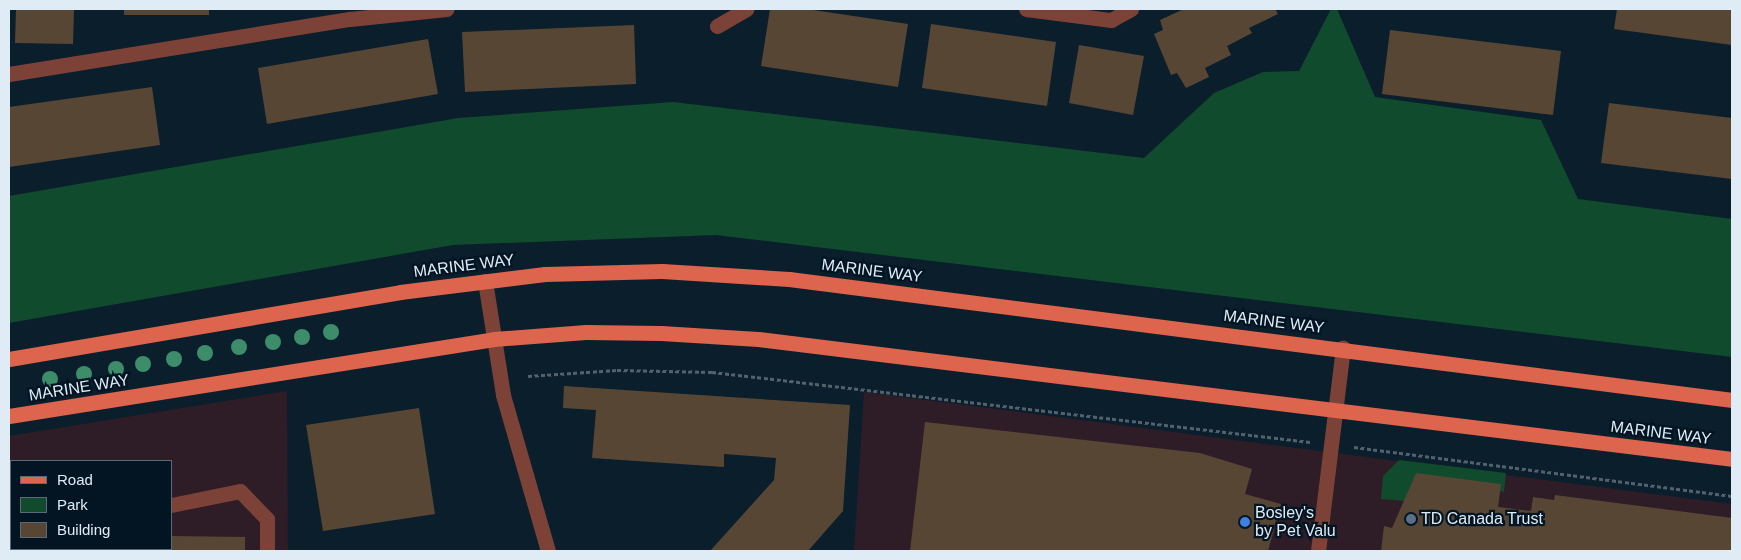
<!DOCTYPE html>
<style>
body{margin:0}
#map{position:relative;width:1741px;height:560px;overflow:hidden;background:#0b1e2b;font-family:Arial,sans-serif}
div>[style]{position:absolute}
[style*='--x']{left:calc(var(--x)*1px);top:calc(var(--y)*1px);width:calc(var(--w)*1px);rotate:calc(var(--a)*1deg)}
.commercial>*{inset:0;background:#2e1d26}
.green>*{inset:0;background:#104b2d}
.building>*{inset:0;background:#584635}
.path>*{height:3px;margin-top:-1.5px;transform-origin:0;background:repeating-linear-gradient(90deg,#51626d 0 4px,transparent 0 6.5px)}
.lane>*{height:15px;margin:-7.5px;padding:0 7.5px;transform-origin:7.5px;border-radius:7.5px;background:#7c4237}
.street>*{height:15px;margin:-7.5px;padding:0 7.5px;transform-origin:7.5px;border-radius:7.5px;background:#7c4237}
.primary>*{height:15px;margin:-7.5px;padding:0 7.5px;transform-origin:7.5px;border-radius:7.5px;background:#dd644d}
.trees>*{width:16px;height:16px;margin:-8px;border-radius:50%;background:#3d8c6a}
.dots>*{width:14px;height:14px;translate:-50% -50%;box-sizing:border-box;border:2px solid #031522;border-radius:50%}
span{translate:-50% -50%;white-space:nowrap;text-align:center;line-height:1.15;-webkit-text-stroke:4.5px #031522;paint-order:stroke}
.street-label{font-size:16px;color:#e0ecf5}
.poi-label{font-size:16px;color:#e0ecf5}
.left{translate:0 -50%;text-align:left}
.frame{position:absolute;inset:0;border:10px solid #e0ecf5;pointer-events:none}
.legend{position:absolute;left:10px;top:460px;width:162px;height:90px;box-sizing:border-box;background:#031522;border:1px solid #5b6b76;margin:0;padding:6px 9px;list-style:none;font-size:15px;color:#e0ecf5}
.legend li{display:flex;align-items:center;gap:10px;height:25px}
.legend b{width:25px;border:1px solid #5b6b76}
</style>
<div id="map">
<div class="commercial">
<i style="clip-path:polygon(evenodd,287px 391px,288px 551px,9px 551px,9px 436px,287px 391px,11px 461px,171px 461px,171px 549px,11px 549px,11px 461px)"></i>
<i style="clip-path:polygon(864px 392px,1732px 504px,1732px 551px,854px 551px)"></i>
</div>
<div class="green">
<i style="clip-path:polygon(1331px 9px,1337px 9px,1375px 97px,1541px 120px,1578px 199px,1732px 219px,1732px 357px,716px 235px,453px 245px,9px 323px,9px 196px,458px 118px,673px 102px,1144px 158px,1214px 93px,1263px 72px,1299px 71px)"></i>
<i style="clip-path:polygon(1399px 460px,1506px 473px,1504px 492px,1416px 473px,1404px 501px,1381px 499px,1383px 476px)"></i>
</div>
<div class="building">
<i style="clip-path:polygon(16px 9px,74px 9px,73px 44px,15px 43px)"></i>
<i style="clip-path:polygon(124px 9px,209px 9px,209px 15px,124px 15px)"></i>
<i style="clip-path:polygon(770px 9px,806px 9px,908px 24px,898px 87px,761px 66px)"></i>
<i style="clip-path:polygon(1184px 9px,1275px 9px,1278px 14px,1249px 28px,1252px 33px,1227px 46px,1231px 55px,1205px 68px,1209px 77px,1186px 88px,1177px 73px,1171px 75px,1154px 34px,1163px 30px,1160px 20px)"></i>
<i style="clip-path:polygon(1617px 9px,1732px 9px,1732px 45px,1614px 29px)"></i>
<i style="clip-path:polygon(931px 24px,1056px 42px,1047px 106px,922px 88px)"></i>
<i style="clip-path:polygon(634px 25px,636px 84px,465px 92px,462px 32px)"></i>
<i style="clip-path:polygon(1390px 30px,1561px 51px,1553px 115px,1382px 94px)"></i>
<i style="clip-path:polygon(428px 39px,438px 94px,267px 124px,258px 68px)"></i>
<i style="clip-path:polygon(1079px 45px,1144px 56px,1133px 115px,1069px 103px)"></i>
<i style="clip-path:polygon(152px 87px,160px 145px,9px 167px,9px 107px)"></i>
<i style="clip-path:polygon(1609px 103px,1732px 118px,1732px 179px,1601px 163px)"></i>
<i style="clip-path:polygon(564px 386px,850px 405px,843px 511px,808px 551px,710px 551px,774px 480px,776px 458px,724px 454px,724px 467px,592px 458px,596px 410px,563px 408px)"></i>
<i style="clip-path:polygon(419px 408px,435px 514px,323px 531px,306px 425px)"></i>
<i style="clip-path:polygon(925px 422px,1200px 453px,1252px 469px,1245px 494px,1281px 504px,1268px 551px,910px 551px)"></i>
<i style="clip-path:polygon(1416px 473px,1501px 484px,1498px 507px,1531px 511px,1533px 497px,1554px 500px,1555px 495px,1732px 518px,1732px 551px,1381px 551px,1384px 526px,1392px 528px)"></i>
<i style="clip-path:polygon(171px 536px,245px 537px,245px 551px,160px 551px,171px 549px)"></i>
<i style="clip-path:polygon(29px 549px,87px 549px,116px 551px,29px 551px)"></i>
</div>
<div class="path">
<i style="--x:528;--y:376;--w:89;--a:-3.9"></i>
<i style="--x:617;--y:370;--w:95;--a:1.2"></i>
<i style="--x:712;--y:372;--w:602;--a:6.68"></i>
<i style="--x:1354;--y:447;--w:381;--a:7.4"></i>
</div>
<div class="lane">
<i style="--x:1026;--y:9;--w:86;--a:7.4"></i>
<i style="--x:1111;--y:20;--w:23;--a:-29"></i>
<i style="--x:717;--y:26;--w:34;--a:-30"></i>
<i style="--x:171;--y:505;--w:70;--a:-11.5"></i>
<i style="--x:240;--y:491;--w:39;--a:46"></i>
<i style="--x:267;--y:519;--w:32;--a:90"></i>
<i style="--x:9;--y:520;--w:2;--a:-27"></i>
<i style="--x:133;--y:551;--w:2;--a:-90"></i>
</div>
<div class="street">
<i style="--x:9;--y:74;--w:345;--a:-9.2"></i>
<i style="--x:350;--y:19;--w:97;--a:-5.9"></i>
<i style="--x:485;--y:281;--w:115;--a:81"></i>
<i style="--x:503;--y:395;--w:162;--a:73.9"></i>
<i style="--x:1318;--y:551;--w:205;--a:-83"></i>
</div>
<div class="primary">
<i style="--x:9;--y:359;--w:397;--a:-9.7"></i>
<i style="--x:400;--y:292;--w:146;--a:-7.1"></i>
<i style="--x:545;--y:274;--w:117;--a:-1.5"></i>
<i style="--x:662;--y:271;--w:127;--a:3.6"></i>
<i style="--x:789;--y:279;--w:951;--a:7.31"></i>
<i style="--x:9;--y:416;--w:491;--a:-9"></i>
<i style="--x:494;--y:339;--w:92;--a:-4.4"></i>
<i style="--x:586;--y:332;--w:75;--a:0.8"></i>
<i style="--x:661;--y:333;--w:97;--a:3.5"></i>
<i style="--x:758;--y:339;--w:981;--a:7.02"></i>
</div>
<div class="trees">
<i style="left:331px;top:332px"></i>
<i style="left:302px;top:337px"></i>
<i style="left:273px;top:342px"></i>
<i style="left:239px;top:347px"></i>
<i style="left:205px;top:353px"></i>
<i style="left:174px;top:359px"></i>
<i style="left:143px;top:364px"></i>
<i style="left:116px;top:369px"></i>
<i style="left:84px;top:374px"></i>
<i style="left:50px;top:379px"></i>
</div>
<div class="dots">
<i style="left:1411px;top:519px;background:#5c6f8a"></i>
<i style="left:1245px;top:522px;background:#3f7fe0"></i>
</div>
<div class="street-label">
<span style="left:464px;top:266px;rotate:-7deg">MARINE WAY</span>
<span style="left:872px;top:271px;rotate:7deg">MARINE WAY</span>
<span style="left:1274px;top:322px;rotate:7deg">MARINE WAY</span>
<span style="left:79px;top:388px;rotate:-9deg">MARINE WAY</span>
<span style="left:1661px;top:433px;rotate:7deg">MARINE WAY</span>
</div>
<div class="poi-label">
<span class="left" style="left:1255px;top:522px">Bosley's<br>by Pet Valu</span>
<span class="left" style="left:1421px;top:519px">TD Canada Trust</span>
</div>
<div class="frame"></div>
<ul class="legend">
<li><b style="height:6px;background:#dd644d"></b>Road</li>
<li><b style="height:14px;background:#104b2d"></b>Park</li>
<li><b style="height:14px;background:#584635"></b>Building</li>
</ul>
</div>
